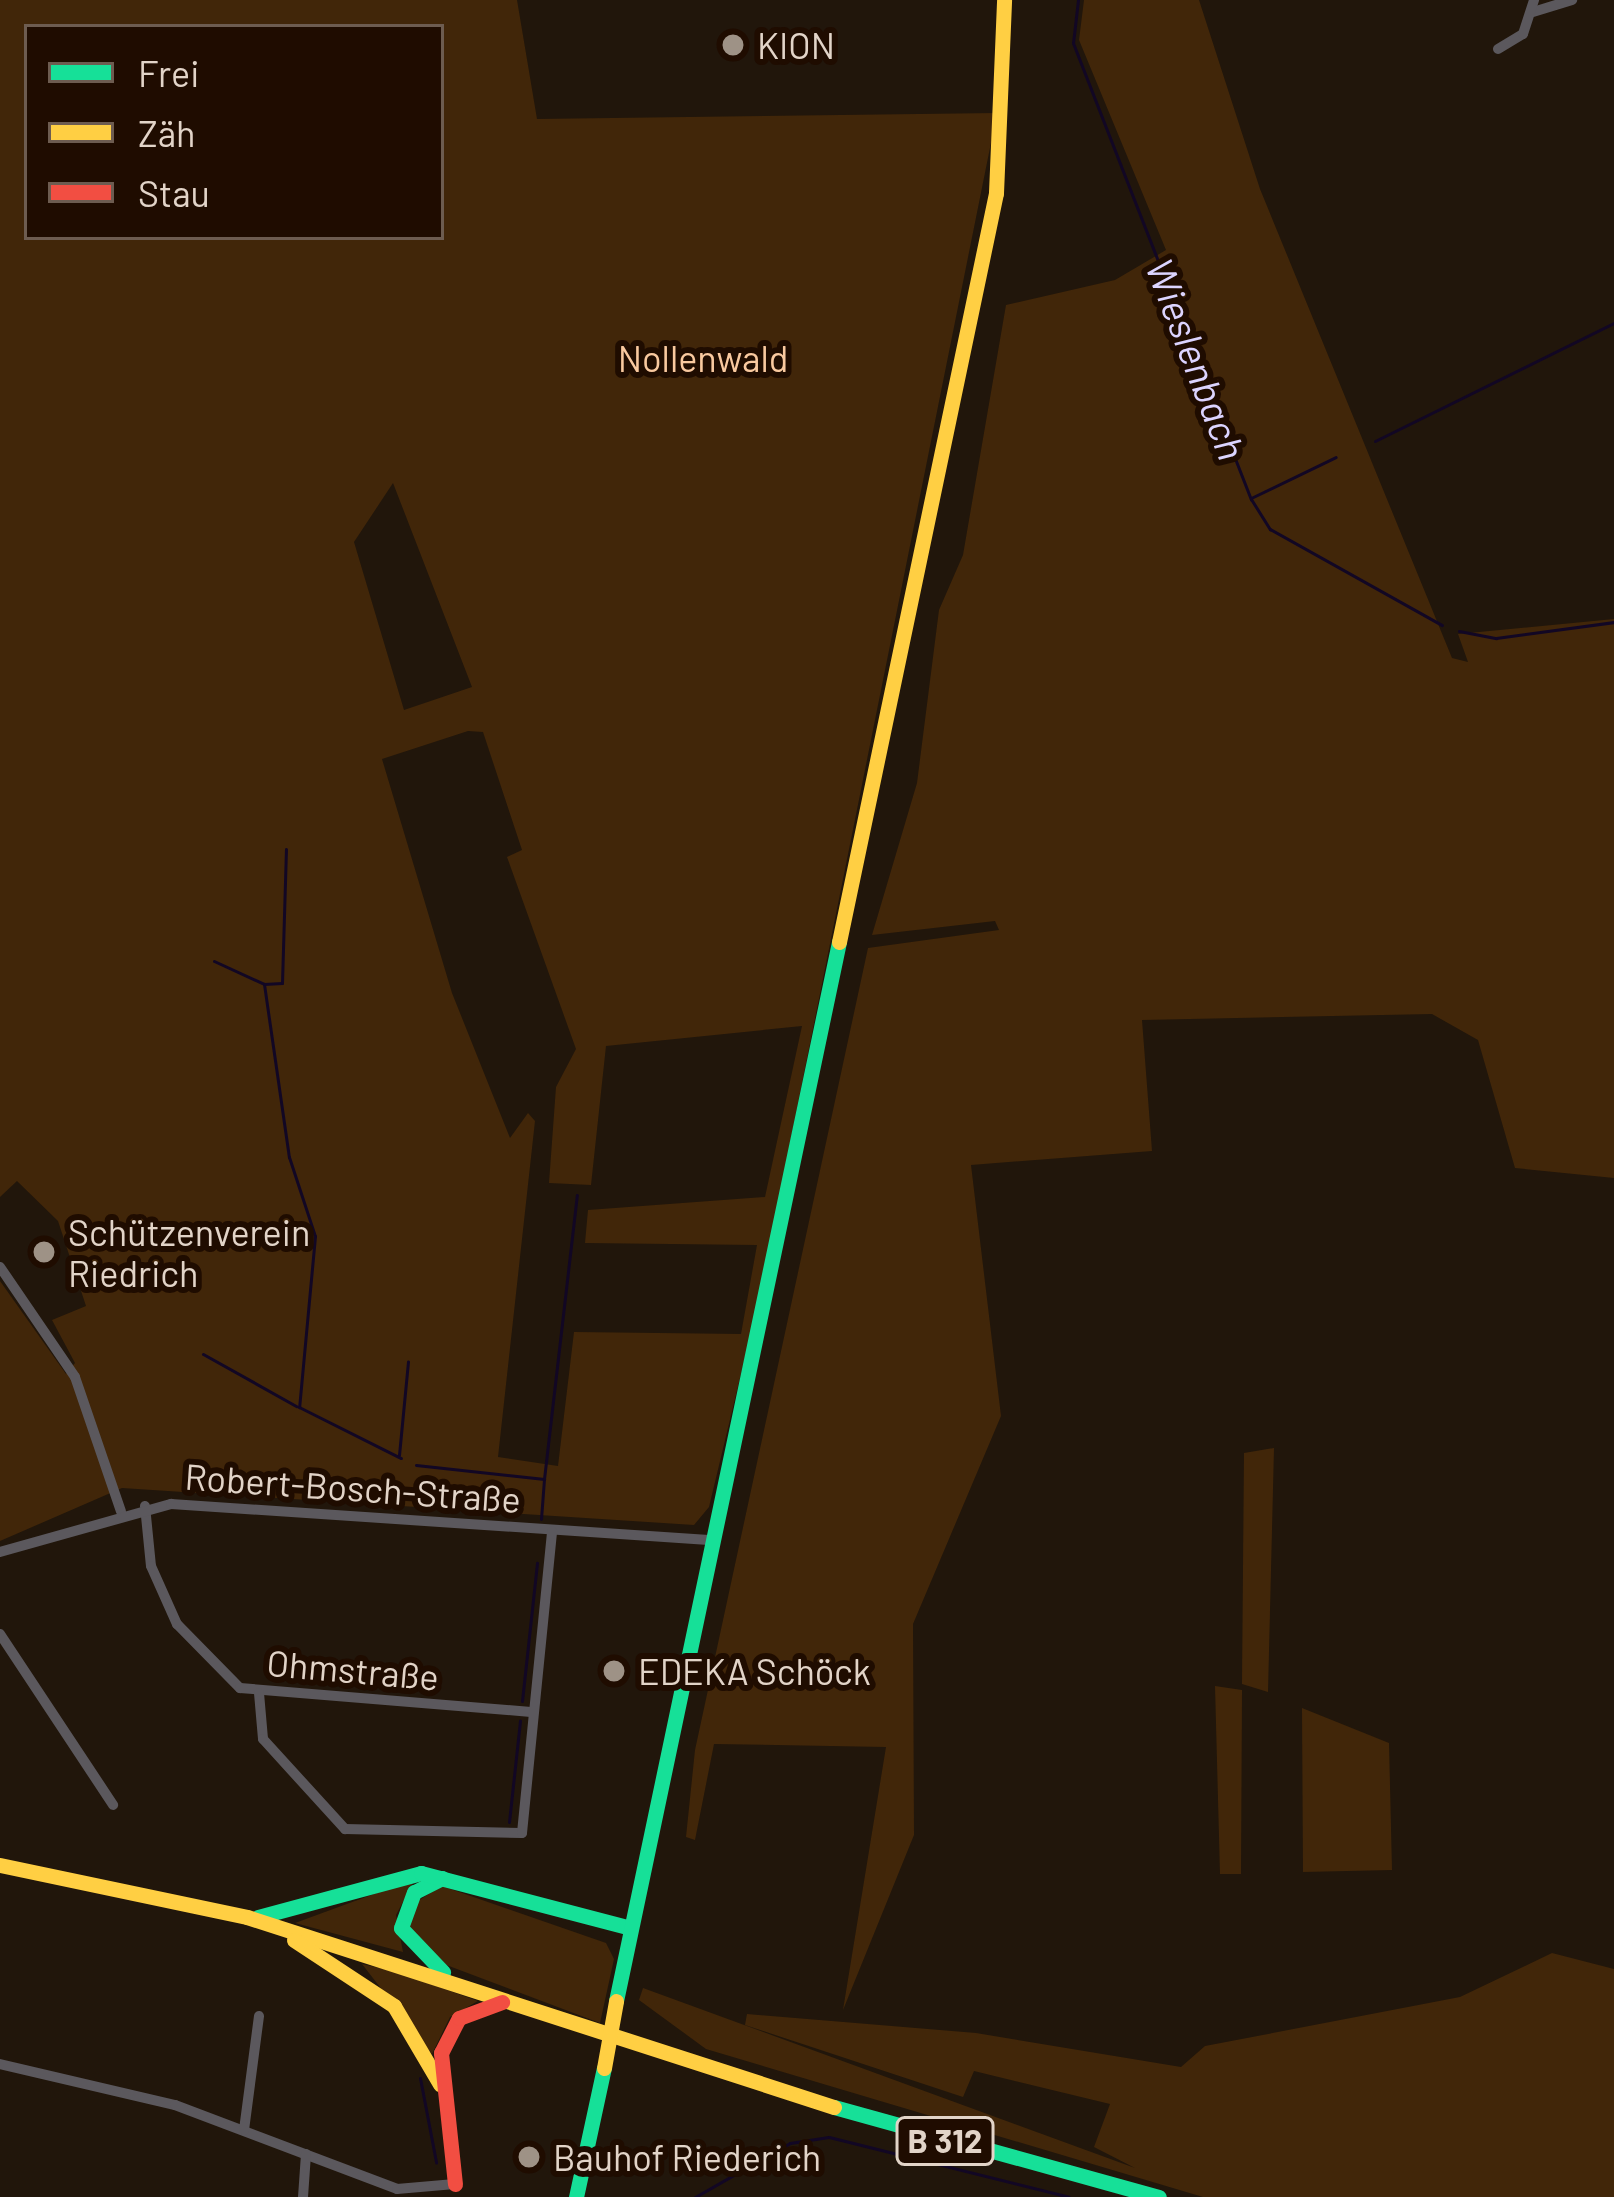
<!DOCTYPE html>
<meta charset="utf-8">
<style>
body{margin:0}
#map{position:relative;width:1614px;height:2197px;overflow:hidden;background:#21160b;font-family:Barlow,sans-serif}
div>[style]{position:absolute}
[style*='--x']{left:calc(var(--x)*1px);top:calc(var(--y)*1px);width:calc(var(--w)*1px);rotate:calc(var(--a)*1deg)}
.green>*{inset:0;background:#412609}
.stream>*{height:3px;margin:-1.5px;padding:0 1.5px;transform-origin:1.5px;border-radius:1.5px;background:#120724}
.street>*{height:10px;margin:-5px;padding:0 5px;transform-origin:5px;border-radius:5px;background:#5b585d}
.fast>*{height:15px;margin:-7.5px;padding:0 7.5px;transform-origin:7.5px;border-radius:7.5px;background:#16e098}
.slow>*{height:15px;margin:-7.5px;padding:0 7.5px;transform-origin:7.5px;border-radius:7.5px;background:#ffcf43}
.jam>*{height:15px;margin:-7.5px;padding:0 7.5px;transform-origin:7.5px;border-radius:7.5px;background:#f24e42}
.slow-bridge>*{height:15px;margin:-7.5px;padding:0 7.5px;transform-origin:7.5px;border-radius:7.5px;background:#ffcf43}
.dots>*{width:33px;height:33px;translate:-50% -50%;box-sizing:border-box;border:6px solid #1f0c00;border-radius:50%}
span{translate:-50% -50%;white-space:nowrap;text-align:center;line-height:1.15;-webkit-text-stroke:12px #1f0c00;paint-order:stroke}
.shield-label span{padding:3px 9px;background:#1f0c00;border:3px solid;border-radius:9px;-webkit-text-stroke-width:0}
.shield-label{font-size:33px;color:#e2d4c8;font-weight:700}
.poi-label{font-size:36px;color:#e2d4c8}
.left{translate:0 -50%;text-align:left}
.park-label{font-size:36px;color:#f9c99f}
.street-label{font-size:36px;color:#e2d4c8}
.water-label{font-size:39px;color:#dcd4ff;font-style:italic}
.legend{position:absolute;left:24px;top:24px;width:420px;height:216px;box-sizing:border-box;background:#1f0c00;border:3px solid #6d5c50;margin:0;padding:15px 21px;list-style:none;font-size:36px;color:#e2d4c8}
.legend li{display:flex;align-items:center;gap:24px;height:60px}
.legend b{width:60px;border:3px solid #6d5c50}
</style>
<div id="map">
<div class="green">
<i style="clip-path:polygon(evenodd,0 0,517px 0,537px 119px,997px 113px,757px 1307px,709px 1507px,694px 1525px,122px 1488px,0 1541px,0 1281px,66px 1374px,75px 1363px,52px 1320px,86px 1306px,58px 1221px,17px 1181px,0 1197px,0 0,27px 27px,441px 27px,441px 237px,27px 237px,27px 27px,0 0,393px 483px,472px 687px,404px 710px,354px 542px,393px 483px,0 0,468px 731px,483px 732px,522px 850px,507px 857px,576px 1049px,556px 1087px,549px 1183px,591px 1185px,606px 1046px,802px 1026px,765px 1197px,588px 1210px,585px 1243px,757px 1245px,741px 1334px,574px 1332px,558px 1466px,498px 1457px,535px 1121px,528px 1113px,510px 1138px,452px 993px,382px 759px,468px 731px)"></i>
<i style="clip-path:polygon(1084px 0,1199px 0,1260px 189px,1452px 658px,1468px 662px,1458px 634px,1614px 619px,1614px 1178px,1515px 1168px,1478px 1040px,1432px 1014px,1142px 1020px,1152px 1151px,971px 1165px,1001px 1416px,913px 1624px,914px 1835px,843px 2010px,886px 1747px,714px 1744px,695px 1840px,686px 1837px,695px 1750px,868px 948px,999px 930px,995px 921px,872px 935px,917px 783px,939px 610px,963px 555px,1006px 305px,1115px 280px,1166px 250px,1079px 40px)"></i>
<i style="clip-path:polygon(1274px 1448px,1268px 1692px,1242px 1684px,1244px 1453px)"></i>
<i style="clip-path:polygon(1215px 1686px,1242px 1690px,1241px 1874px,1220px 1874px)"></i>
<i style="clip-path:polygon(1302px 1708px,1389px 1743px,1392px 1870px,1303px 1872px)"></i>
<i style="clip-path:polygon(415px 1879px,396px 1915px,403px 1952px,295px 1923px)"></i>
<i style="clip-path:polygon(442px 1886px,606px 1943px,614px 1959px,600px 2023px,441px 1963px,409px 1932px,411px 1905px)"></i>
<i style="clip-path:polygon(1552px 1953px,1614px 1969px,1614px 2197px,1203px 2197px,706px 2049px,639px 2000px,643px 1988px,1135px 2168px,1094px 2147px,1110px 2104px,974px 2071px,963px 2097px,745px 2025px,747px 2014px,976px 2033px,1181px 2067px,1205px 2046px,1460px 1997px)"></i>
<i style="clip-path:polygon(362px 1964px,397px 1972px,478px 2001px,450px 2017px,432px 2054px)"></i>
</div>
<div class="stream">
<i style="--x:1078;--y:0;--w:43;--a:96.6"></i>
<i style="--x:1073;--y:43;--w:490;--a:68.7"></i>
<i style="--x:1251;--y:499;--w:36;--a:58"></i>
<i style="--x:1270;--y:529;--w:197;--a:29.2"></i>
<i style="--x:1375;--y:441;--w:267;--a:-26.3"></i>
<i style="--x:1251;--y:498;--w:94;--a:-25.8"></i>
<i style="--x:1459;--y:631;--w:38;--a:11"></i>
<i style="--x:1496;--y:638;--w:119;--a:-7.7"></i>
<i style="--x:214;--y:961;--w:55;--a:24.7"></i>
<i style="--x:264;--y:984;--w:175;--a:81.8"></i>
<i style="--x:289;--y:1157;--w:83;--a:71.8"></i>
<i style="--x:315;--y:1236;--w:172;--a:95.3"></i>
<i style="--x:299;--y:1407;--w:114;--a:26.6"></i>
<i style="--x:264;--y:984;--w:18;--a:-3"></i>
<i style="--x:282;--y:983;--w:134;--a:-88.3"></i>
<i style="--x:203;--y:1354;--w:107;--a:29.2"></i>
<i style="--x:399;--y:1455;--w:94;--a:-84.5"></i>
<i style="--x:416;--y:1465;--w:129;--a:6.2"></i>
<i style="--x:544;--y:1479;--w:40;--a:94.3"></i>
<i style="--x:544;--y:1479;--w:286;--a:-83.4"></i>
<i style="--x:522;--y:1701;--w:139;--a:-83.8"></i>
<i style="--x:509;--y:1822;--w:102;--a:-83.8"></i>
<i style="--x:420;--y:2078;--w:86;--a:79.2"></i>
<i style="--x:695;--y:2197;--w:109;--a:-29.6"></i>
<i style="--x:790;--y:2143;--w:39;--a:-9"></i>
<i style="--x:829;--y:2137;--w:247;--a:14"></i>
</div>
<div class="street">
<i style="--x:1533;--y:12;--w:41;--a:-17.1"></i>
<i style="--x:1498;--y:49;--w:29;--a:-31"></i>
<i style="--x:1523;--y:34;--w:36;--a:-72"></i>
<i style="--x:0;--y:1267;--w:133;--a:55.7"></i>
<i style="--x:75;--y:1377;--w:142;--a:71.1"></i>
<i style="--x:145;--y:1506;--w:60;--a:84.3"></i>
<i style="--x:151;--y:1566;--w:64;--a:65.9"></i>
<i style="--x:177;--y:1624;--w:90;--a:45.5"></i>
<i style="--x:240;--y:1688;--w:292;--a:4.7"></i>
<i style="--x:0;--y:1552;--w:178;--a:-15.7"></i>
<i style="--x:171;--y:1504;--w:539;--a:3.83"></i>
<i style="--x:0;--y:1634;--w:205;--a:56.5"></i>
<i style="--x:259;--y:1693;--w:46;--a:85"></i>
<i style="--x:263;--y:1739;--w:122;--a:47.7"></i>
<i style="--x:345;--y:1829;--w:177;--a:1.3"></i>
<i style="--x:522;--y:1833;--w:303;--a:-84.3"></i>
<i style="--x:0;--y:2064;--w:180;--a:13.2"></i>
<i style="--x:175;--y:2105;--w:237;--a:20.7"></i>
<i style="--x:397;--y:2189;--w:58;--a:-4.9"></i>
<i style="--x:244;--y:2130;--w:115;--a:-82.5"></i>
<i style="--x:303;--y:2197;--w:43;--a:-86"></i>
</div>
<div class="fast">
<i style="--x:442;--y:1878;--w:31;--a:153"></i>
<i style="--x:414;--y:1892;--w:38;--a:110"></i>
<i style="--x:401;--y:1928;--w:61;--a:46.3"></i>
<i style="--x:258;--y:1917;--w:169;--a:-15.1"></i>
<i style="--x:421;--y:1873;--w:216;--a:14.7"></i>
<i style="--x:616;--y:2001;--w:1082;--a:-78.11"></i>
<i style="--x:834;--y:2107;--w:337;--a:15.5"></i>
<i style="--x:576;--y:2197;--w:132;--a:-77.8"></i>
</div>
<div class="slow">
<i style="--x:839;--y:942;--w:765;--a:-78.16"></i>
<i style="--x:996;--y:193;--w:193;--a:-87.6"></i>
<i style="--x:0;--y:1865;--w:252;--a:11.9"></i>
<i style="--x:247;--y:1917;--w:617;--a:17.94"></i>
<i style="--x:294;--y:1940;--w:120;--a:33.4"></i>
<i style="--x:394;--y:2006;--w:91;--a:59.5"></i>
</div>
<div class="jam">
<i style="--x:455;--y:2184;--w:132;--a:-96.1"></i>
<i style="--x:441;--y:2053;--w:39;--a:-63"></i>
<i style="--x:459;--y:2018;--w:46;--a:-20.4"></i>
</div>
<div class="slow-bridge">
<i style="--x:604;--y:2068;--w:68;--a:-79.8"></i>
</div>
<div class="dots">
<i style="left:733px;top:45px;background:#9e9286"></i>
<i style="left:44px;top:1252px;background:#9e9286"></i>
<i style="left:614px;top:1671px;background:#9e9286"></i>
<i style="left:529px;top:2157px;background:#9e9286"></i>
</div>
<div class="shield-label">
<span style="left:945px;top:2141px">B 312</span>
</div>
<div class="poi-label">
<span class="left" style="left:757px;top:45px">KION</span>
<span class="left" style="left:68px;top:1252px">Schützenverein<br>Riedrich</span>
<span class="left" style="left:638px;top:1671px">EDEKA Schöck</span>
<span class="left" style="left:553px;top:2157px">Bauhof Riederich</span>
</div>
<div class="park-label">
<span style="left:703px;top:358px">Nollenwald</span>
</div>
<div class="street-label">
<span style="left:353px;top:1487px;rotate:4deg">Robert-Bosch-Straße</span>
<span style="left:353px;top:1669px;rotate:5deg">Ohmstraße</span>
</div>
<div class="water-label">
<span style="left:1196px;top:359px;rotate:69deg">Wieslenbach</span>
</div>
<ul class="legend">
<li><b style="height:15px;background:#16e098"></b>Frei</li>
<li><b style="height:15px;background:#ffcf43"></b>Zäh</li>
<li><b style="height:15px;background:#f24e42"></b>Stau</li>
</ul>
</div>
